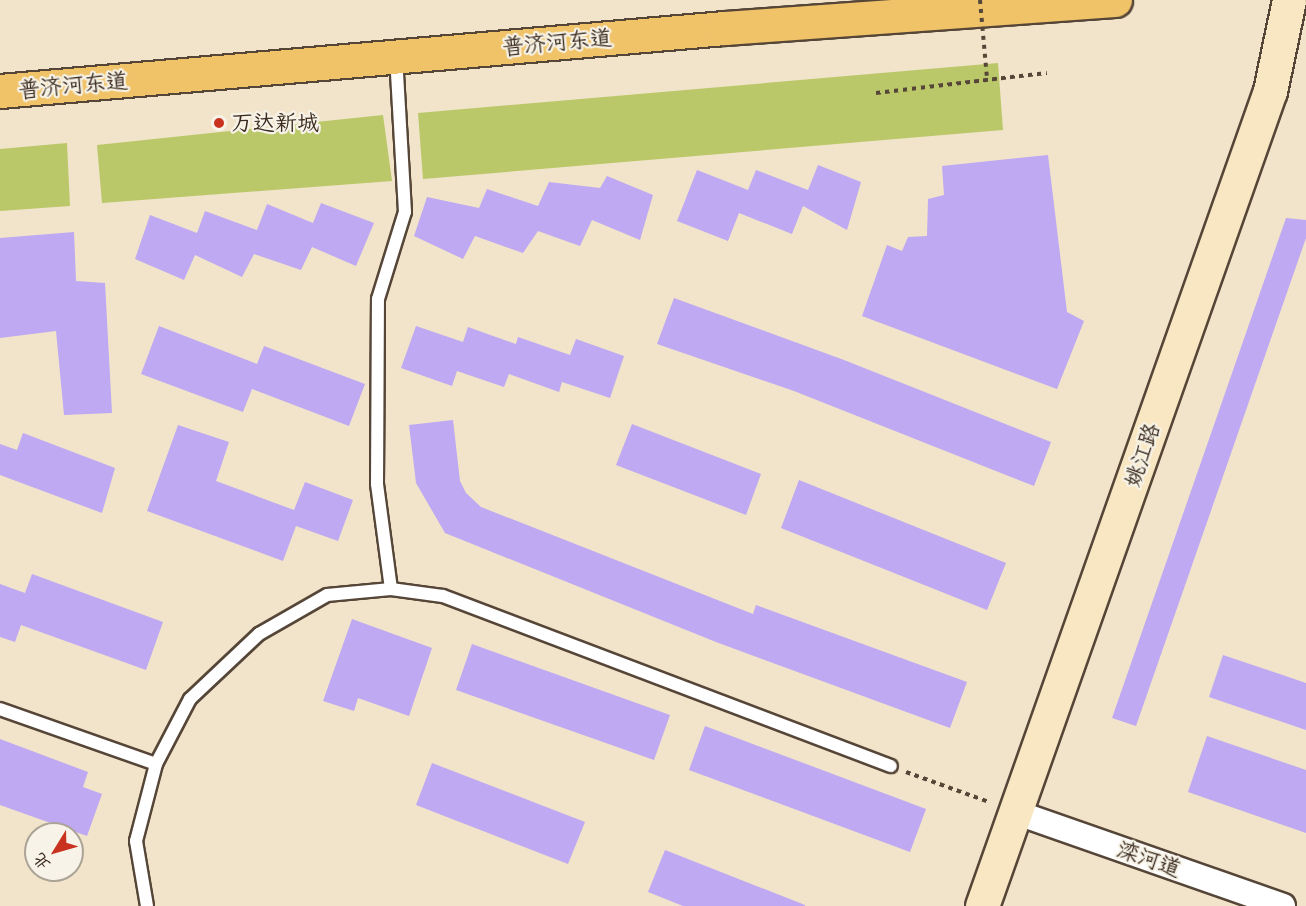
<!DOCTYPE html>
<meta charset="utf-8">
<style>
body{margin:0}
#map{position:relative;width:1306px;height:906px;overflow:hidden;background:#f1e4ca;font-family:"Patrick Hand","LXGW WenKai TC",sans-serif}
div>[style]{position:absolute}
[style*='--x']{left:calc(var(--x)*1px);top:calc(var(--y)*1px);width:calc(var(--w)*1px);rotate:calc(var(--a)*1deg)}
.green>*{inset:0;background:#bbc869}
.building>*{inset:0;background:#bea9f2}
.path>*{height:4px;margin-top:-2px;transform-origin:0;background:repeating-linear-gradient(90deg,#564638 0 4.5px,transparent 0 9px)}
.roads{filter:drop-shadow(2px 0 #564638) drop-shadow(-2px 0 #564638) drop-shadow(0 2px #564638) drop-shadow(0 -2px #564638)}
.lane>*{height:12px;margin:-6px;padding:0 6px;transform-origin:6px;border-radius:6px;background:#fff}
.street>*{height:24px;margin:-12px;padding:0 12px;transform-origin:12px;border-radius:12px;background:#fff}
.secondary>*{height:33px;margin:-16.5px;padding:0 16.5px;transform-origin:16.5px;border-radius:16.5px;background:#f9e7c3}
.primary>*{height:33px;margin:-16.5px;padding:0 16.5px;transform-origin:16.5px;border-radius:16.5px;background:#f0c369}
.path-bridge>*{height:4px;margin-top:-2px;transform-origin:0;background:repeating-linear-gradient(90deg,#564638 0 4.5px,transparent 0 9px)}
.dots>*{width:16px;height:16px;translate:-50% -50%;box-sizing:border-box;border:3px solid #f7f3e8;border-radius:50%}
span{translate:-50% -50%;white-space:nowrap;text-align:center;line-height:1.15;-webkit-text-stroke:4.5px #f7f3e8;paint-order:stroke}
.street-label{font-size:22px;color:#3b2a1e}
.poi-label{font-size:22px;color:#3b2a1e}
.left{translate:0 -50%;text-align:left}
.north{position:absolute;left:24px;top:822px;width:60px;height:60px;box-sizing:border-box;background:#f7f3e8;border:2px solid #aca397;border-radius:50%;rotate:233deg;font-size:16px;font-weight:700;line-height:24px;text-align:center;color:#3b2a1e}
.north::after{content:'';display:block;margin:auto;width:21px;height:27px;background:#c8321e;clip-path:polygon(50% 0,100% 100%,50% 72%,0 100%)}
</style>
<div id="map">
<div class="green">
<i style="clip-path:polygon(998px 63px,1003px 130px,423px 179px,418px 113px)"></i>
<i style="clip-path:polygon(383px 115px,392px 181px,102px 203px,97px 145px)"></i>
<i style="clip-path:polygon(67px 143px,70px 206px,0 211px,0 149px)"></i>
</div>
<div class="building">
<i style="clip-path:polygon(1048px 155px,1067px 312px,1084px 321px,1057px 389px,862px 316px,887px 245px,902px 251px,908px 237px,927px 236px,928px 199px,944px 195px,942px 166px)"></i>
<i style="clip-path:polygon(818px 165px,861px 182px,847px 230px,803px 206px,792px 234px,739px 213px,728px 241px,677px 221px,697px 170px,748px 190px,756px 170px,808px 190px)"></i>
<i style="clip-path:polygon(607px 176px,653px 195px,640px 240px,592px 220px,580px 246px,538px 231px,523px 253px,475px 236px,463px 259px,414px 236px,427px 197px,479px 208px,487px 189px,538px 206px,549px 182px,600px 188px)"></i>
<i style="clip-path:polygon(321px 203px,374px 223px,356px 266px,312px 247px,301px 270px,254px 254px,242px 277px,195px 255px,184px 280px,135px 259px,150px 215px,197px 233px,205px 211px,257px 230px,267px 204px,313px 223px)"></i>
<i style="clip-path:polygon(1286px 218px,1306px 220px,1306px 238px,1136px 726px,1112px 718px)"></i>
<i style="clip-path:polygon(74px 232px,76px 281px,105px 283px,112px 413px,64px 415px,56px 331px,0 338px,0 238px)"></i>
<i style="clip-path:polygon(674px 298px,844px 360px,1051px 442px,1034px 486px,794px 391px,657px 344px)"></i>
<i style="clip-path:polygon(159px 326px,257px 364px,264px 346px,365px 384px,349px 426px,252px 389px,243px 412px,141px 374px)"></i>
<i style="clip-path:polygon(416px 326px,463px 342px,468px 327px,516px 344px,518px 337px,570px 355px,576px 339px,624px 356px,610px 398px,562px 382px,559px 392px,509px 374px,504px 387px,457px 371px,452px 386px,401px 368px)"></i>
<i style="clip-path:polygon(453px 420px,460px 481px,466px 493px,481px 507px,753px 614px,756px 605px,967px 682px,950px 728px,716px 642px,445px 533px,416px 483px,409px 425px)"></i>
<i style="clip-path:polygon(632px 424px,761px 474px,746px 515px,616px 465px)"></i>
<i style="clip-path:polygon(178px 425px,229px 442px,216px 481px,294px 510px,305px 482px,353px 500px,338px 541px,296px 526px,283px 561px,147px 511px)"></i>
<i style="clip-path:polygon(23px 433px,115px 468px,102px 513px,0 475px,0 444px,17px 450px)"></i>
<i style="clip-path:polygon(799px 480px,1006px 563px,987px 610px,781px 528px)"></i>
<i style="clip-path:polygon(32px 574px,163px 622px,146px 670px,21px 625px,15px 642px,0 637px,0 584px,25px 593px)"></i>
<i style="clip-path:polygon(352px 619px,432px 648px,409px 716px,358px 698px,354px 711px,323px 701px)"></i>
<i style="clip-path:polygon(472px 644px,670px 715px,654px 760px,456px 690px)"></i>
<i style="clip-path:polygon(1223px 655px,1306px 683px,1306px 730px,1209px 697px)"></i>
<i style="clip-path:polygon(705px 726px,926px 809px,910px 852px,689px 770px)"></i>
<i style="clip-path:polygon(1207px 736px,1306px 770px,1306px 833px,1188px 792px)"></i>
<i style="clip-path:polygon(0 739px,88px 772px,83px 787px,102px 794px,87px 836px,0 805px)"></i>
<i style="clip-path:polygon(432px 763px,585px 822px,568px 864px,416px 805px)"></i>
<i style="clip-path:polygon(665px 850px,805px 905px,805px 906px,683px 906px,648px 892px)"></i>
</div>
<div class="path">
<i style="--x:876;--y:93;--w:172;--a:-6.7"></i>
<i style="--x:906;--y:772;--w:88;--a:19.9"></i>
</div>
<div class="roads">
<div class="lane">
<i style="--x:391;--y:589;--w:106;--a:-97.6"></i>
<i style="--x:377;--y:484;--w:185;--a:-89.7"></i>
<i style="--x:378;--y:299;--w:91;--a:-72.8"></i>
<i style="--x:405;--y:212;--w:155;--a:-93.3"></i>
<i style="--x:0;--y:709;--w:165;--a:19.4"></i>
<i style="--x:147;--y:906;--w:66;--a:-99.6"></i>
<i style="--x:136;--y:841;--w:80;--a:-75.4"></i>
<i style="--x:156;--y:764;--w:73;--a:-62.4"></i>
<i style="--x:190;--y:699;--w:95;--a:-43.3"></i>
<i style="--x:259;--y:634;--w:78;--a:-29.8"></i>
<i style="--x:327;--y:595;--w:64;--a:-5.4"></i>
<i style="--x:391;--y:589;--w:52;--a:7.7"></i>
<i style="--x:443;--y:596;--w:479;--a:20.8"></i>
</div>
<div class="street">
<i style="--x:1015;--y:812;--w:284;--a:19.3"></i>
</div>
<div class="secondary">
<i style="--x:982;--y:906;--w:864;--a:-70.54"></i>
<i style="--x:1270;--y:91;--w:93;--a:-78.2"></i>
</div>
<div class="primary">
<i style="--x:0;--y:91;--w:727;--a:-4.97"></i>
<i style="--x:724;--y:28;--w:392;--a:-4.1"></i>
</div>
</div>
<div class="path-bridge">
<i style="--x:980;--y:0;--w:79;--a:84.9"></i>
</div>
<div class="dots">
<i style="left:219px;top:123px;background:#c8321e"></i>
</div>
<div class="street-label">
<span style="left:557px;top:42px;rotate:-5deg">普济河东道</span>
<span style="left:73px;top:85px;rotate:-5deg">普济河东道</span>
<span style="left:1142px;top:455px;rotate:-71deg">姚江路</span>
<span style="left:1149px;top:859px;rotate:19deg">滦河道</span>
</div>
<div class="poi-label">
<span class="left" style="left:231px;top:123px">万达新城</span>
</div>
<div class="north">北</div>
</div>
